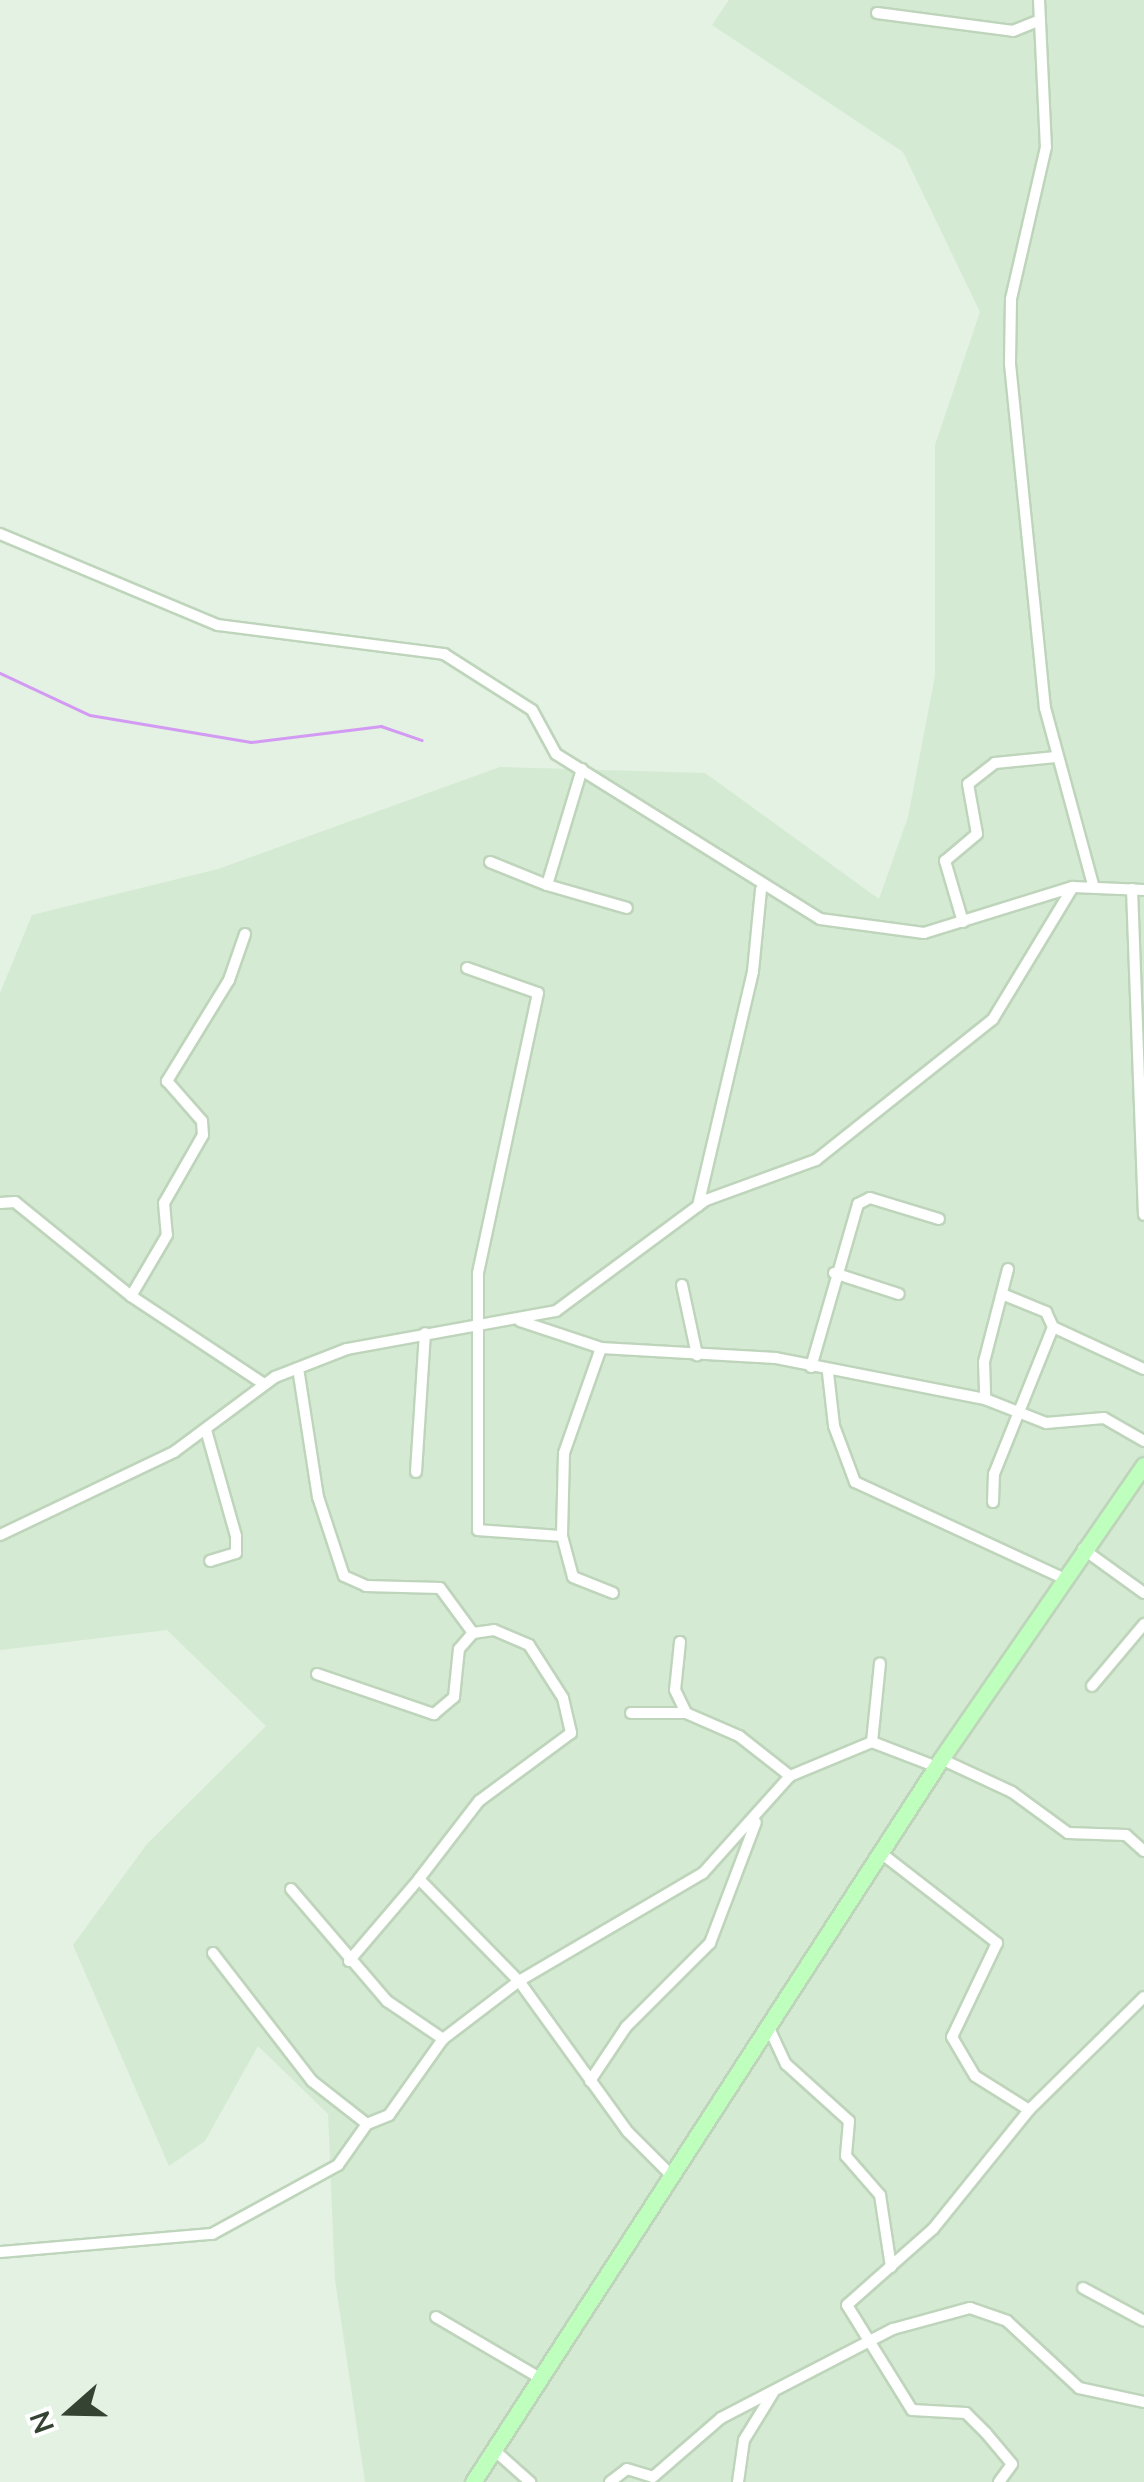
<!DOCTYPE html>
<style>
body{margin:0}
#map{position:relative;width:1144px;height:2482px;overflow:hidden;background:#e3f2e2;font-family:Mulish,sans-serif}
div>[style]{position:absolute}
[style*='--x']{left:calc(var(--x)*1px);top:calc(var(--y)*1px);width:calc(var(--w)*1px);rotate:calc(var(--a)*1deg)}
.residential>*{inset:0;background:#d5ead3}
.stream>*{height:2.5px;margin:-1.25px;padding:0 1.25px;transform-origin:1.25px;border-radius:1.25px;background:#d39af3}
.roads{filter:drop-shadow(2px 0 #bed5bb) drop-shadow(-2px 0 #bed5bb) drop-shadow(0 2px #bed5bb) drop-shadow(0 -2px #bed5bb)}
.street>*{height:10px;margin:-5px;padding:0 5px;transform-origin:5px;border-radius:5px;background:#fff}
.secondary>*{height:15px;margin:-7.5px;padding:0 7.5px;transform-origin:7.5px;border-radius:7.5px;background:#bfffbe}
span{translate:-50% -50%;white-space:nowrap;text-align:center;line-height:1.15;-webkit-text-stroke:9px #fff;paint-order:stroke}
.north{position:absolute;left:20px;top:2362px;width:100px;height:100px;-webkit-text-stroke:8px #fff;paint-order:stroke;rotate:250deg;font-size:28px;font-weight:700;line-height:40px;text-align:center;color:#354332}
.north::after{content:'';display:block;margin:auto;width:35px;height:45px;background:#354332;clip-path:polygon(50% 0,100% 100%,50% 72%,0 100%)}
</style>
<div id="map">
<div class="residential">
<i style="clip-path:polygon(729px 0,1144px 0,1144px 2482px,365px 2482px,335px 2280px,328px 2114px,258px 2046px,205px 2141px,169px 2166px,73px 1945px,147px 1844px,266px 1726px,167px 1630px,0 1650px,0 993px,32px 915px,218px 869px,500px 767px,705px 773px,879px 899px,908px 817px,935px 676px,935px 445px,980px 312px,903px 152px,712px 25px)"></i>
</div>
<div class="stream">
<i style="--x:0;--y:673;--w:99;--a:25"></i>
<i style="--x:90;--y:715;--w:163;--a:9.5"></i>
<i style="--x:251;--y:742;--w:131;--a:-7"></i>
<i style="--x:381;--y:726;--w:43;--a:18.9"></i>
</div>
<div class="roads">
<div class="street">
<i style="--x:1039;--y:0;--w:147;--a:87.3"></i>
<i style="--x:1046;--y:147;--w:156;--a:103"></i>
<i style="--x:1011;--y:299;--w:65;--a:90.9"></i>
<i style="--x:1010;--y:364;--w:346;--a:84.2"></i>
<i style="--x:1045;--y:708;--w:183;--a:74.8"></i>
<i style="--x:877;--y:13;--w:137;--a:7.5"></i>
<i style="--x:1013;--y:31;--w:29;--a:-22"></i>
<i style="--x:0;--y:534;--w:236;--a:22.7"></i>
<i style="--x:218;--y:625;--w:228;--a:7.3"></i>
<i style="--x:444;--y:654;--w:104;--a:32.5"></i>
<i style="--x:532;--y:710;--w:50;--a:61.4"></i>
<i style="--x:556;--y:754;--w:311;--a:32"></i>
<i style="--x:820;--y:919;--w:105;--a:7.7"></i>
<i style="--x:924;--y:933;--w:156;--a:-17.2"></i>
<i style="--x:1073;--y:887;--w:71;--a:2.4"></i>
<i style="--x:582;--y:769;--w:121;--a:106.8"></i>
<i style="--x:547;--y:885;--w:83;--a:16"></i>
<i style="--x:490;--y:862;--w:61;--a:22"></i>
<i style="--x:1132;--y:889;--w:326;--a:87.9"></i>
<i style="--x:963;--y:922;--w:64;--a:-106.4"></i>
<i style="--x:945;--y:861;--w:42;--a:-40.2"></i>
<i style="--x:977;--y:834;--w:51;--a:-100.2"></i>
<i style="--x:968;--y:784;--w:34;--a:-38"></i>
<i style="--x:995;--y:763;--w:61;--a:-5.6"></i>
<i style="--x:245;--y:934;--w:49;--a:109.2"></i>
<i style="--x:229;--y:980;--w:119;--a:121.5"></i>
<i style="--x:167;--y:1081;--w:53;--a:48.8"></i>
<i style="--x:202;--y:1121;--w:14;--a:86"></i>
<i style="--x:203;--y:1135;--w:78;--a:119.8"></i>
<i style="--x:164;--y:1203;--w:32;--a:85"></i>
<i style="--x:167;--y:1235;--w:71;--a:120.5"></i>
<i style="--x:131;--y:1296;--w:159;--a:33.5"></i>
<i style="--x:467;--y:968;--w:75;--a:19.4"></i>
<i style="--x:538;--y:993;--w:287;--a:102.1"></i>
<i style="--x:478;--y:1274;--w:256;--a:90"></i>
<i style="--x:478;--y:1530;--w:84;--a:4.1"></i>
<i style="--x:0;--y:1203;--w:15;--a:-4"></i>
<i style="--x:15;--y:1202;--w:149;--a:39"></i>
<i style="--x:698;--y:1206;--w:241;--a:-76.8"></i>
<i style="--x:753;--y:971;--w:82;--a:-84.4"></i>
<i style="--x:1008;--y:1269;--w:96;--a:104.5"></i>
<i style="--x:984;--y:1362;--w:37;--a:88"></i>
<i style="--x:985;--y:1399;--w:66;--a:21.5"></i>
<i style="--x:1046;--y:1423;--w:58;--a:-4.9"></i>
<i style="--x:1104;--y:1418;--w:46;--a:29.9"></i>
<i style="--x:834;--y:1273;--w:68;--a:17.9"></i>
<i style="--x:682;--y:1285;--w:72;--a:77.9"></i>
<i style="--x:1002;--y:1294;--w:48;--a:22.2"></i>
<i style="--x:1046;--y:1312;--w:17;--a:65"></i>
<i style="--x:520;--y:1321;--w:85;--a:18.4"></i>
<i style="--x:601;--y:1348;--w:175;--a:3.3"></i>
<i style="--x:776;--y:1358;--w:213;--a:11.1"></i>
<i style="--x:601;--y:1348;--w:111;--a:109.4"></i>
<i style="--x:564;--y:1453;--w:83;--a:91.4"></i>
<i style="--x:562;--y:1536;--w:42;--a:75"></i>
<i style="--x:573;--y:1577;--w:43;--a:21.8"></i>
<i style="--x:811;--y:1367;--w:170;--a:-73.9"></i>
<i style="--x:858;--y:1204;--w:13;--a:-27"></i>
<i style="--x:870;--y:1198;--w:72;--a:16.9"></i>
<i style="--x:298;--y:1368;--w:131;--a:81.2"></i>
<i style="--x:318;--y:1497;--w:83;--a:71.8"></i>
<i style="--x:344;--y:1576;--w:24;--a:24"></i>
<i style="--x:366;--y:1586;--w:74;--a:1.5"></i>
<i style="--x:440;--y:1588;--w:56;--a:53.7"></i>
<i style="--x:828;--y:1373;--w:53;--a:83.5"></i>
<i style="--x:834;--y:1426;--w:60;--a:69.4"></i>
<i style="--x:855;--y:1482;--w:229;--a:24.8"></i>
<i style="--x:206;--y:1430;--w:110;--a:74.2"></i>
<i style="--x:236;--y:1536;--w:17;--a:90"></i>
<i style="--x:236;--y:1553;--w:27;--a:163"></i>
<i style="--x:416;--y:1472;--w:139;--a:-86.3"></i>
<i style="--x:993;--y:1502;--w:28;--a:-88"></i>
<i style="--x:994;--y:1474;--w:158;--a:-68.1"></i>
<i style="--x:1053;--y:1327;--w:100;--a:24.8"></i>
<i style="--x:0;--y:1535;--w:193;--a:-25.5"></i>
<i style="--x:174;--y:1452;--w:126;--a:-36.6"></i>
<i style="--x:275;--y:1377;--w:77;--a:-21.3"></i>
<i style="--x:347;--y:1349;--w:212;--a:-10.3"></i>
<i style="--x:556;--y:1311;--w:187;--a:-36.5"></i>
<i style="--x:706;--y:1200;--w:117;--a:-20"></i>
<i style="--x:816;--y:1160;--w:226;--a:-38.5"></i>
<i style="--x:993;--y:1019;--w:154;--a:-58.8"></i>
<i style="--x:1083;--y:1549;--w:75;--a:35.8"></i>
<i style="--x:680;--y:1642;--w:48;--a:95.9"></i>
<i style="--x:675;--y:1690;--w:25;--a:64"></i>
<i style="--x:686;--y:1713;--w:58;--a:23.5"></i>
<i style="--x:739;--y:1736;--w:65;--a:38.1"></i>
<i style="--x:317;--y:1674;--w:124;--a:18.9"></i>
<i style="--x:434;--y:1714;--w:26;--a:-40"></i>
<i style="--x:454;--y:1697;--w:48;--a:-84.1"></i>
<i style="--x:459;--y:1649;--w:21;--a:-49"></i>
<i style="--x:473;--y:1633;--w:21;--a:-8"></i>
<i style="--x:494;--y:1630;--w:38;--a:23"></i>
<i style="--x:529;--y:1645;--w:63;--a:57.3"></i>
<i style="--x:563;--y:1698;--w:36;--a:77"></i>
<i style="--x:571;--y:1733;--w:114;--a:143.5"></i>
<i style="--x:479;--y:1801;--w:98;--a:127.6"></i>
<i style="--x:419;--y:1879;--w:143;--a:45.6"></i>
<i style="--x:519;--y:1981;--w:213;--a:-30.4"></i>
<i style="--x:703;--y:1873;--w:130;--a:-48.1"></i>
<i style="--x:790;--y:1776;--w:89;--a:-22.5"></i>
<i style="--x:872;--y:1742;--w:70;--a:21"></i>
<i style="--x:1092;--y:1686;--w:81;--a:-50"></i>
<i style="--x:631;--y:1713;--w:55;--a:0"></i>
<i style="--x:872;--y:1742;--w:79;--a:-84.2"></i>
<i style="--x:941;--y:1759;--w:78;--a:24.9"></i>
<i style="--x:1012;--y:1792;--w:69;--a:36.2"></i>
<i style="--x:1068;--y:1833;--w:58;--a:2"></i>
<i style="--x:1126;--y:1835;--w:24;--a:42"></i>
<i style="--x:881;--y:1853;--w:147;--a:37.8"></i>
<i style="--x:997;--y:1943;--w:104;--a:115.6"></i>
<i style="--x:952;--y:2037;--w:45;--a:59.5"></i>
<i style="--x:975;--y:2076;--w:64;--a:32.2"></i>
<i style="--x:291;--y:1889;--w:148;--a:49.4"></i>
<i style="--x:387;--y:2001;--w:68;--a:34.2"></i>
<i style="--x:213;--y:1953;--w:162;--a:52.3"></i>
<i style="--x:312;--y:2081;--w:70;--a:38"></i>
<i style="--x:367;--y:2124;--w:24;--a:-22"></i>
<i style="--x:389;--y:2115;--w:93;--a:-54.6"></i>
<i style="--x:443;--y:2039;--w:96;--a:-37.3"></i>
<i style="--x:519;--y:1981;--w:186;--a:54.2"></i>
<i style="--x:628;--y:2132;--w:62;--a:45"></i>
<i style="--x:349;--y:1961;--w:108;--a:-49.5"></i>
<i style="--x:769;--y:2028;--w:40;--a:65"></i>
<i style="--x:786;--y:2064;--w:85;--a:42.1"></i>
<i style="--x:849;--y:2121;--w:35;--a:95"></i>
<i style="--x:846;--y:2156;--w:52;--a:48.9"></i>
<i style="--x:880;--y:2195;--w:73;--a:81.3"></i>
<i style="--x:590;--y:2081;--w:65;--a:-56.3"></i>
<i style="--x:626;--y:2027;--w:119;--a:-45"></i>
<i style="--x:710;--y:1943;--w:129;--a:-69.2"></i>
<i style="--x:0;--y:2252;--w:213;--a:-4.9"></i>
<i style="--x:212;--y:2234;--w:144;--a:-28.7"></i>
<i style="--x:338;--y:2165;--w:50;--a:-54.7"></i>
<i style="--x:1083;--y:2288;--w:69;--a:28.4"></i>
<i style="--x:436;--y:2317;--w:121;--a:30.4"></i>
<i style="--x:493;--y:2449;--w:50;--a:41.7"></i>
<i style="--x:610;--y:2482;--w:21;--a:-37"></i>
<i style="--x:627;--y:2469;--w:27;--a:17"></i>
<i style="--x:653;--y:2477;--w:90;--a:-40.9"></i>
<i style="--x:721;--y:2418;--w:194;--a:-27.4"></i>
<i style="--x:893;--y:2329;--w:80;--a:-15.3"></i>
<i style="--x:970;--y:2308;--w:39;--a:19"></i>
<i style="--x:1007;--y:2321;--w:98;--a:42.9"></i>
<i style="--x:1079;--y:2388;--w:66;--a:12.2"></i>
<i style="--x:738;--y:2482;--w:42;--a:-81.9"></i>
<i style="--x:744;--y:2440;--w:55;--a:-58.3"></i>
<i style="--x:999;--y:2482;--w:22;--a:-54"></i>
<i style="--x:1012;--y:2464;--w:40;--a:-130"></i>
<i style="--x:986;--y:2433;--w:28;--a:-135"></i>
<i style="--x:966;--y:2413;--w:54;--a:-176.8"></i>
<i style="--x:912;--y:2410;--w:123;--a:-121.8"></i>
<i style="--x:847;--y:2305;--w:115;--a:-41.5"></i>
<i style="--x:933;--y:2229;--w:153;--a:-51.1"></i>
<i style="--x:1029;--y:2110;--w:161;--a:-44.5"></i>
</div>
<div class="secondary">
<i style="--x:473;--y:2482;--w:861;--a:-57.08"></i>
<i style="--x:941;--y:1759;--w:357;--a:-55.4"></i>
</div>
</div>
<div class="north">N</div>
</div>
